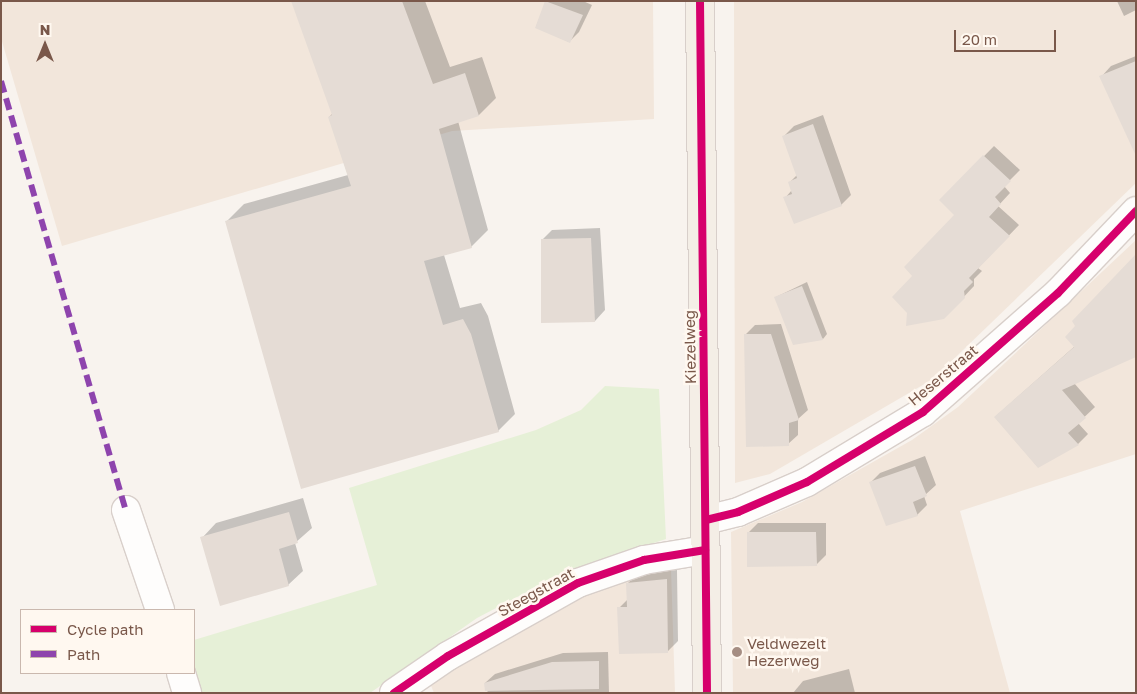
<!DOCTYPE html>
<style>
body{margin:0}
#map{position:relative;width:1137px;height:694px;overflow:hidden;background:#f8f3ee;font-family:"Golos Text",sans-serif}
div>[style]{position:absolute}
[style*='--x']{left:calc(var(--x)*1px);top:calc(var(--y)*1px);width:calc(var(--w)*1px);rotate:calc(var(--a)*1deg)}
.residential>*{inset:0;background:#f2e6db}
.green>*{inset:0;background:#e6f0d7}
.shadow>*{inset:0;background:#0003}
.building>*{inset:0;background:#e5dcd5}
.roads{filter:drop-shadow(1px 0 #d8cfca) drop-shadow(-1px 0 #d8cfca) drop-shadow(0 1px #d8cfca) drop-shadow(0 -1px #d8cfca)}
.minor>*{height:28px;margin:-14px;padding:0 14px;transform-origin:14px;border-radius:14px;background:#fefdfc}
.primary>*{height:28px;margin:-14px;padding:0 14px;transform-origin:14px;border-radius:14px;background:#f4eee6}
.quiet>*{height:6px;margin-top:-3px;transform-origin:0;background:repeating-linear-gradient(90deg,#8e44ad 0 12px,transparent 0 18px)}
.cycleway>*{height:8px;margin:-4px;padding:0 4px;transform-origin:4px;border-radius:4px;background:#d6006c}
.dots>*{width:14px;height:14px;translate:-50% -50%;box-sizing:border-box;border:2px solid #fff8f0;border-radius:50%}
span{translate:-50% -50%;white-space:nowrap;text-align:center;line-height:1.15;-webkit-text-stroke:5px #fff8f0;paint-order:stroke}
.street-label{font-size:15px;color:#7a584a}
.poi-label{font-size:15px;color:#7a584a}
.left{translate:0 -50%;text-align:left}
.frame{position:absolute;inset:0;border:2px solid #7a584a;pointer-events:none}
.legend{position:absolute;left:20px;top:609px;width:175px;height:65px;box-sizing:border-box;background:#fff8f0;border:1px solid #cab8ae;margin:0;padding:6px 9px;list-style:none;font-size:15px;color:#7a584a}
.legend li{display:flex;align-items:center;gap:10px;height:25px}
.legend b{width:25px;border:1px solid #cab8ae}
.north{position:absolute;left:20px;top:20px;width:50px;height:50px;-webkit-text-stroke:4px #fff8f0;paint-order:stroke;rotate:0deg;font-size:14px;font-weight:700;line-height:20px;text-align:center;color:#7a584a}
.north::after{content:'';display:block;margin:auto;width:18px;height:22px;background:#7a584a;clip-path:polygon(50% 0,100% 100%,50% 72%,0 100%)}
.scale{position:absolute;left:954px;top:30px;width:102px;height:22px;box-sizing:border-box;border:2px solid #7a584a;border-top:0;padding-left:6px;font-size:15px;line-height:18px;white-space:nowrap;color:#7a584a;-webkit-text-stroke:4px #fff8f0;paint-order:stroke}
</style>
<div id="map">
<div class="residential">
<i style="clip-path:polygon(1px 1px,653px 1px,654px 119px,452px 131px,62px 246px,1px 38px)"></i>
<i style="clip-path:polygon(734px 1px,1136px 1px,1136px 183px,933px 379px,770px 474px,735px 483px)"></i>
<i style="clip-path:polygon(1136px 240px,1136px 454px,960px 511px,1010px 693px,733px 693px,731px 532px,802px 502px,912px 440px,958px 407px)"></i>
<i style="clip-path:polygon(671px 569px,675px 693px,434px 693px,427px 676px,579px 591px,643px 571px)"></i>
</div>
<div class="green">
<i style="clip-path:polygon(605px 386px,659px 389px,666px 539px,567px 571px,477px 618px,370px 693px,199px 693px,194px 673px,194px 640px,377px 585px,349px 488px,536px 430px,581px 410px)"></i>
</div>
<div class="shadow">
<i style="clip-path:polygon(292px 1px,425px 1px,450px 67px,482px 57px,496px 98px,479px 115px,458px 121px,488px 230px,471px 247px,444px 255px,460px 308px,481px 303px,488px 316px,515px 414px,498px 431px,227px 221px,244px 204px,348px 175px,329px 117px,333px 113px)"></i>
<i style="clip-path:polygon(546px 1px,583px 1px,592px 5px,579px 32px,569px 42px,536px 27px)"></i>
<i style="clip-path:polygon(1117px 1px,1136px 1px,1136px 10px,1124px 16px)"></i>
<i style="clip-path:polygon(1136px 56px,1136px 130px,1101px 77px,1111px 66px)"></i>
<i style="clip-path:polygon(823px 115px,851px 195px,841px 205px,785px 198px,792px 190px,789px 183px,797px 175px,784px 136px,794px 126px)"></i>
<i style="clip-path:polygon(994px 146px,1020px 170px,1004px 186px,1010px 193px,998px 206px,1019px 225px,978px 268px,982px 271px,974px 279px,974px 286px,944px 318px,913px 276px,956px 215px,941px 200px)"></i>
<i style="clip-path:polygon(600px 228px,605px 310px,595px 321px,543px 322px,542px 240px,552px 230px)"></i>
<i style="clip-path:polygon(1136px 256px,1074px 383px,1095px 407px,1078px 423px,1088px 434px,1078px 444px,1038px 467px,995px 417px,1075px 346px)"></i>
<i style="clip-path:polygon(807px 282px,827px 334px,823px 339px,776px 297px)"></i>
<i style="clip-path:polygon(781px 324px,808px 410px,798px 419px,798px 435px,788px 444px,745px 335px,755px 325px)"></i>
<i style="clip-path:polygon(925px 456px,936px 485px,924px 496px,927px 505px,917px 515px,870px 483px,880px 473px)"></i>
<i style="clip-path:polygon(303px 498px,312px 528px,295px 543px,303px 571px,288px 585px,202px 538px,216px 523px)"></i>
<i style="clip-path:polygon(758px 523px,826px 523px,826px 555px,816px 565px,748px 533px)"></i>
<i style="clip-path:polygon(677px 570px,678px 641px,668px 651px,619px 608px,628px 599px,627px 584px,637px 574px)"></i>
<i style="clip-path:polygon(608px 652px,609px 693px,488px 693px,485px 683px,495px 674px,563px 653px)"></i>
<i style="clip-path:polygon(849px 669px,855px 693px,793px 693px,803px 681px)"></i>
</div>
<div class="building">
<i style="clip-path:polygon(291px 1px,402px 1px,433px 84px,465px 73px,479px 116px,439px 129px,472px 248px,424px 261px,443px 325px,463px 319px,471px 334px,499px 432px,301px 489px,225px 221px,351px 186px,328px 117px,332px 115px)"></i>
<i style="clip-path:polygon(545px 1px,583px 15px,570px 43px,535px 28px)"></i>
<i style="clip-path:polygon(1136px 61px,1136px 156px,1099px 76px)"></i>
<i style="clip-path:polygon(813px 124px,842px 206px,794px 224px,783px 197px,792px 194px,788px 182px,797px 178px,782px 136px)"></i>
<i style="clip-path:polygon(983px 155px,1011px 181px,995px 197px,1001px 204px,989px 217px,1010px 236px,969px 278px,973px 282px,964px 291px,965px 298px,944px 319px,906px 326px,907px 313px,892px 297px,912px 276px,904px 267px,954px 215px,939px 200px)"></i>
<i style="clip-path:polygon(591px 238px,595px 322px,541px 323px,541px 239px)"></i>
<i style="clip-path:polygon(1136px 254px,1136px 357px,1062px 390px,1086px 418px,1068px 433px,1079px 445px,1038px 468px,994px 417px,1074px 347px,1065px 337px,1075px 326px,1072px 321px)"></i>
<i style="clip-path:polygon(802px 286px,823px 340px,793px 345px,774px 297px)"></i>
<i style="clip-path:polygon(744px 334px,771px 334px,799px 420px,789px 423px,789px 446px,746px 447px)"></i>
<i style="clip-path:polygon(915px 466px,927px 496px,913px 502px,918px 516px,886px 526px,869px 482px)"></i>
<i style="clip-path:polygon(289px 512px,298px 543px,279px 549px,289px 586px,220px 606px,200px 537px)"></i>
<i style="clip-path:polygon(747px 532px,816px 532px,817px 566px,747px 567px)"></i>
<i style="clip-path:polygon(667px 579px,668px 653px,619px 654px,617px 607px,627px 607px,626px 583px)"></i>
<i style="clip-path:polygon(599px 661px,599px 689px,485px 691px,484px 683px,552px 662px)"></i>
</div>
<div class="roads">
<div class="minor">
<i style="--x:126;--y:510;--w:106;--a:71.2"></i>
<i style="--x:706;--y:520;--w:33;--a:-14"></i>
<i style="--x:738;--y:512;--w:75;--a:-23.5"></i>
<i style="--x:807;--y:482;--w:135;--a:-31.1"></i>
<i style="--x:923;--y:412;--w:180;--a:-41.4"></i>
<i style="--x:1058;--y:293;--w:113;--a:-46.4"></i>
<i style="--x:181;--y:673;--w:21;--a:73"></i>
<i style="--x:394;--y:693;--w:65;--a:-34.4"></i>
<i style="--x:448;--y:656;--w:149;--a:-29.3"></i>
<i style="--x:578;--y:583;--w:70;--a:-19.2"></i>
<i style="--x:644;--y:560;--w:62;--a:-9.3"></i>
</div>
<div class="primary">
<i style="--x:700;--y:1;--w:692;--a:89.42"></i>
</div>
</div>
<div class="quiet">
<i style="--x:1;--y:81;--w:447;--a:73.8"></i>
</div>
<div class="cycleway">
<i style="--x:700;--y:1;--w:692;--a:89.42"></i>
<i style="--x:706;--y:520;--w:33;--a:-14"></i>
<i style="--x:738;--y:512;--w:75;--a:-23.5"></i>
<i style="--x:807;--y:482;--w:135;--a:-31.1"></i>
<i style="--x:923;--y:412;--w:180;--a:-41.4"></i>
<i style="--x:1058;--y:293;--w:113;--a:-46.4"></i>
<i style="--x:394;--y:693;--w:65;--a:-34.4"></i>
<i style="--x:448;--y:656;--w:149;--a:-29.3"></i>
<i style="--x:578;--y:583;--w:70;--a:-19.2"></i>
<i style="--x:644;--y:560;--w:62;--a:-9.3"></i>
</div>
<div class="dots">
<i style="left:737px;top:652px;background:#a68e83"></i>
</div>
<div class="street-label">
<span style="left:690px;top:347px;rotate:-91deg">Kiezelweg</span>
<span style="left:943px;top:375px;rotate:-40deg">Heserstraat</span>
<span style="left:536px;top:592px;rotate:-29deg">Steegstraat</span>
</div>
<div class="poi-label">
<span class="left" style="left:747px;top:652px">Veldwezelt<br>Hezerweg</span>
</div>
<div class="frame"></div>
<ul class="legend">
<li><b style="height:6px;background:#d6006c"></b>Cycle path</li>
<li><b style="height:6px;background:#8e44ad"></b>Path</li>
</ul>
<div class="north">N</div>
<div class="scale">20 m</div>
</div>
